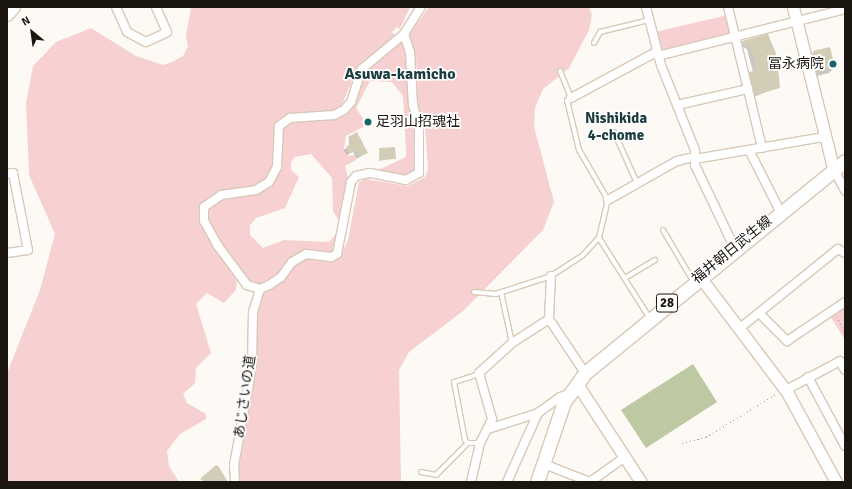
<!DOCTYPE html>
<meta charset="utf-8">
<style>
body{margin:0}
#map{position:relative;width:852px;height:489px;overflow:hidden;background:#fdfaf6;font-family:Signika,"Noto Sans JP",sans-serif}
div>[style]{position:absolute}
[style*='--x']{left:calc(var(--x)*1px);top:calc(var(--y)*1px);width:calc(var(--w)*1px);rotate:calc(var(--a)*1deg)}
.green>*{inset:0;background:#f7d0d1}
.water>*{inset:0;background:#bdc9a2}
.shadow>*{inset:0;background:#0003}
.building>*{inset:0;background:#d3cdb8}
.path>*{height:1px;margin-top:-0.5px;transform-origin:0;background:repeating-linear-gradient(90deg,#a09c97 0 1px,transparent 0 4px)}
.roads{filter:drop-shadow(1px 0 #d8c8b7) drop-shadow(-1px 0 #d8c8b7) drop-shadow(0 1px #d8c8b7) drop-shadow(0 -1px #d8c8b7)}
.lane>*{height:4px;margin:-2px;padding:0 2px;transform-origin:2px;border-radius:2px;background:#fff}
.street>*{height:8px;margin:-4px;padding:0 4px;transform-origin:4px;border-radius:4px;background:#fff}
.secondary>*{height:11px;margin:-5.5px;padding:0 5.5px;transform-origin:5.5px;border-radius:5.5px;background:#fff}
.primary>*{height:13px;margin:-6.5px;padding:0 6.5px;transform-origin:6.5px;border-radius:6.5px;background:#fff}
.dots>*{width:11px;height:11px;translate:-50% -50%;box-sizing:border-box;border:2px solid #fff;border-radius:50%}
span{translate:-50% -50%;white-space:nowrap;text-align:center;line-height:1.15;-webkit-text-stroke:3.5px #fff;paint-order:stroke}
.shield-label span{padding:1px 3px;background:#fff;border:1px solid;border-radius:3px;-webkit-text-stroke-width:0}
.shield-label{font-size:13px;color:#1c1610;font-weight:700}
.poi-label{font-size:14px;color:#1c1610}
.right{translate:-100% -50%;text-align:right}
.left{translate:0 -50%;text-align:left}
.street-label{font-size:14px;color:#1c1610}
.neighbourhood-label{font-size:15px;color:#1b3d40;font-weight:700}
.quarter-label{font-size:16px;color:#1b3d40;font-weight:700}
.frame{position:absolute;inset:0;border:8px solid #1c1610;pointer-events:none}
.north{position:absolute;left:12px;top:12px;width:40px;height:40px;-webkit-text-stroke:3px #fff;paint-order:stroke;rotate:331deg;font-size:11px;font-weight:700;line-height:16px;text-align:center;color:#1c1610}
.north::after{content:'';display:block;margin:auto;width:14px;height:18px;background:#1c1610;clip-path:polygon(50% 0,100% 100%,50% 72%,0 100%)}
</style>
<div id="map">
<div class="green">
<i style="clip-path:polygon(191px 7px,410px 7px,400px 29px,397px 27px,392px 32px,395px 35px,357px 69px,341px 107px,332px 112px,296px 112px,281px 118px,274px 134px,274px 167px,264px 184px,202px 206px,216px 246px,237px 282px,236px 290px,224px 303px,207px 293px,196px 304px,211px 353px,196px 368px,195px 383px,183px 394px,187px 403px,206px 414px,206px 419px,180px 434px,167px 451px,169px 466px,179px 482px,7px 482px,7px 373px,40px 290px,55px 234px,29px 175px,26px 103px,33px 66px,56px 42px,91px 28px,136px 56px,163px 65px,172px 62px,183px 56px,188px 46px,186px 36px)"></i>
<i style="clip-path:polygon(429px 7px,589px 7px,592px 15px,589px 30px,569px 68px,543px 89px,535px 108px,534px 127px,554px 202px,543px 230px,463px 311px,409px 352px,399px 370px,401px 482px,238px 482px,254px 321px,261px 290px,304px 257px,336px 257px,342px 252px,348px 240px,359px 182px,366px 179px,408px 186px,425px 177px,428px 169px,425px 127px,418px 104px,416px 57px,409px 35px)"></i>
<i style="clip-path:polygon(728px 15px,732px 35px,659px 53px,655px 32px)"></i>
<i style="clip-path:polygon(400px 39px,406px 45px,419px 170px,405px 178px,376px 171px,406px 157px,406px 149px,403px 96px,392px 82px,370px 81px,356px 108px,364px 120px,363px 127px,346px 136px,344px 148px,349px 156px,356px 155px,356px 160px,345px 166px,349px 181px,341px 224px,333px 211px,332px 178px,311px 154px,295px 157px,291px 162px,291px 170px,299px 177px,285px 208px,256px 218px,250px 225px,250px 235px,263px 248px,284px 240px,329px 242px,338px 232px,338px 249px,328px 255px,309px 250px,299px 253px,279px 274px,260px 286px,242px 279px,207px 219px,206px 208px,213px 202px,273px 182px,281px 129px,290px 121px,341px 116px,365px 70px)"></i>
<i style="clip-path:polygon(845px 305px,845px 340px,830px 316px)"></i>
</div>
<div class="water">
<i style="clip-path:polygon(693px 364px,717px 402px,646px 448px,621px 410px)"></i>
</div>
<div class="shadow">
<i style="clip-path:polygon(768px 35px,779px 87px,751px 98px,746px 76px,753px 72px,747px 49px,739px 45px)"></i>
<i style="clip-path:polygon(814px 52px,834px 68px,829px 73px,813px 77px,808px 58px)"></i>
<i style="clip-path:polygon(349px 138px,367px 152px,357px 159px,353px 152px,347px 155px,344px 150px,349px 146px)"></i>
<i style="clip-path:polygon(380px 149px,395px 158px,379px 161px)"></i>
<i style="clip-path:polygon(215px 467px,225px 482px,200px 480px)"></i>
</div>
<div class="building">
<i style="clip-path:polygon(768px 34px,777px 56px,780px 88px,755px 95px,749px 72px,757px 70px,750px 45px,743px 45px,742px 41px)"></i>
<i style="clip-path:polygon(830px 47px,835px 68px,818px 72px,813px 51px)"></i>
<i style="clip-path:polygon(357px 132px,368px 153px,359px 157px,356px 150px,350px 153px,346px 147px,352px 143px,348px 137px)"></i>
<i style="clip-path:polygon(395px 147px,396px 159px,380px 160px,379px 148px)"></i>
<i style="clip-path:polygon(216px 465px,219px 467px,228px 482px,219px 479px,204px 482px,201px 478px)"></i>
</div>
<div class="path">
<i style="--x:837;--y:316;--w:20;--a:66"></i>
<i style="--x:682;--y:443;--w:25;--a:-14"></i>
<i style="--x:706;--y:437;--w:82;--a:-31.6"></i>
</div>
<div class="roads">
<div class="lane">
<i style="--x:594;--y:43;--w:13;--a:-61"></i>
<i style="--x:600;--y:32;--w:50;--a:-13.8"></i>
<i style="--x:614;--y:132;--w:56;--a:65.7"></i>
<i style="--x:663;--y:230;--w:59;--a:59.5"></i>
<i style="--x:599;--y:238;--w:93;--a:57.7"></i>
<i style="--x:625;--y:278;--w:35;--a:-31"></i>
<i style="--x:474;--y:292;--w:22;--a:5"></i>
<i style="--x:496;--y:294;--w:58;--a:-18.1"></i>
<i style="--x:551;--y:276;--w:37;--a:-33"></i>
<i style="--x:582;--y:256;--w:25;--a:-47"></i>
<i style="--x:599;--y:238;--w:39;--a:-77"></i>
<i style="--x:608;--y:200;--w:58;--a:-120.1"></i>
<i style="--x:579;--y:150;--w:51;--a:-103.5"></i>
<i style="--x:567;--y:100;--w:4;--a:-27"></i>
<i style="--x:571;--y:98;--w:29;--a:-112"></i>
<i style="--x:501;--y:292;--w:52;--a:77.8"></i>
<i style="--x:479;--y:374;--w:26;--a:162"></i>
<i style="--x:454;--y:382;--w:59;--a:79.3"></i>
<i style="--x:465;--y:440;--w:4;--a:45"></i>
<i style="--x:468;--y:443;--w:12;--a:0"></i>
<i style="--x:421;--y:472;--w:15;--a:11"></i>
<i style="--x:436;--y:475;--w:45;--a:-45"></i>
</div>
<div class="street">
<i style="--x:116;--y:7;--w:27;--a:66"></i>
<i style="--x:127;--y:32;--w:21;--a:28"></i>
<i style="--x:146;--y:42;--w:23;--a:-25"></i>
<i style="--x:167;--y:32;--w:27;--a:-114"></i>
<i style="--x:646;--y:7;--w:60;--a:75.5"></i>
<i style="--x:661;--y:65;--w:92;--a:68.2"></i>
<i style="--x:695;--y:150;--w:15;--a:90"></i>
<i style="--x:695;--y:165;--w:93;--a:64.5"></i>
<i style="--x:728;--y:7;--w:145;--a:76.4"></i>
<i style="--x:404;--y:34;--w:19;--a:72"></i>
<i style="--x:410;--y:52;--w:53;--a:86.8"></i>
<i style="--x:413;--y:105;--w:22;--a:74"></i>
<i style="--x:419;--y:126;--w:47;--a:90"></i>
<i style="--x:419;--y:173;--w:15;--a:152"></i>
<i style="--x:406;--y:180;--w:37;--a:-169"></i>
<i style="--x:370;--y:173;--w:14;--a:168"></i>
<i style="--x:356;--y:176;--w:8;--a:130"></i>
<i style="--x:351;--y:182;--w:73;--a:101"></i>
<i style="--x:337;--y:254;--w:7;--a:153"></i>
<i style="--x:331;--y:257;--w:25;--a:-173"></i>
<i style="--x:306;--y:254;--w:16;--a:150"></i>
<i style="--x:292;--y:262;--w:19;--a:126"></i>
<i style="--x:281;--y:277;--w:14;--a:146"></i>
<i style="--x:269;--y:285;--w:10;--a:156"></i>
<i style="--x:260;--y:289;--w:14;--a:-163"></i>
<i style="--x:247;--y:285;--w:49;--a:-126.6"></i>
<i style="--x:218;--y:246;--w:29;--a:-119"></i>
<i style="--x:204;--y:221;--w:14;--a:-90"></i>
<i style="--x:204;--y:207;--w:21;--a:-35"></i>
<i style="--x:221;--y:195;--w:35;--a:-8"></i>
<i style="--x:256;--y:190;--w:15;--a:-32"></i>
<i style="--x:269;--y:182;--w:17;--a:-62"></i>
<i style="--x:277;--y:167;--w:41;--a:-87.2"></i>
<i style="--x:279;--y:126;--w:14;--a:-36"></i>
<i style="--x:290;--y:118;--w:44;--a:-3.9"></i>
<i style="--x:334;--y:115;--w:11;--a:-27"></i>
<i style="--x:344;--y:110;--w:11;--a:-49"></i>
<i style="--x:351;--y:102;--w:35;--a:-72"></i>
<i style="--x:362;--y:69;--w:55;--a:-39.8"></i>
<i style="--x:404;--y:34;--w:32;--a:-58"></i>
<i style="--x:658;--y:56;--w:193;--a:-14.1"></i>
<i style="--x:571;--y:98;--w:97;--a:-28.4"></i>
<i style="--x:677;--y:105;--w:73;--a:-12.7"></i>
<i style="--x:749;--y:150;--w:68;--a:63.1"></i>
<i style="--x:695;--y:159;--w:131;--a:-9.7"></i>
<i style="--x:833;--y:168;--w:26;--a:62"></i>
<i style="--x:7;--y:174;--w:6;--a:-9"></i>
<i style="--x:13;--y:173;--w:78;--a:79"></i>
<i style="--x:28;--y:250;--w:21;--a:172"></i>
<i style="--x:608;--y:200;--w:79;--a:-29.5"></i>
<i style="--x:677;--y:161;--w:18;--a:-13"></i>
<i style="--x:551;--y:276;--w:43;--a:92.7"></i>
<i style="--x:549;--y:319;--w:65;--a:56.3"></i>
<i style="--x:759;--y:313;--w:40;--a:45"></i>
<i style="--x:787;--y:341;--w:70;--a:-33.9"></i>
<i style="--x:740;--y:328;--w:126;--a:-38.9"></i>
<i style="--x:838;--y:249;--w:8;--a:30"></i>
<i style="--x:808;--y:377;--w:78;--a:61.8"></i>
<i style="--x:786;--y:390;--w:61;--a:-28.2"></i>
<i style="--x:840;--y:361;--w:10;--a:61"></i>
<i style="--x:488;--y:429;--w:52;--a:-17.7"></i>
<i style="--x:544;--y:464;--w:49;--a:21.4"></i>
<i style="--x:590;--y:482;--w:43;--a:-35.5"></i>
<i style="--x:235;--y:482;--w:17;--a:-93"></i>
<i style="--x:234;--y:465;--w:100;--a:-79.6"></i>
<i style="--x:252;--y:367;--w:55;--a:-89"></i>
<i style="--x:253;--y:312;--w:24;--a:-73"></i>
<i style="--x:471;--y:482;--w:40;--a:-77"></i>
<i style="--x:480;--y:443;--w:27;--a:-63"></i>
<i style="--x:492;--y:419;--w:48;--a:-105.8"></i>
<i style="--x:479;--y:373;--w:45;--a:-42.3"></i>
<i style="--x:512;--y:343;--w:44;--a:-33"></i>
<i style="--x:507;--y:482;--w:76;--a:-65.8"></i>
<i style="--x:538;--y:413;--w:27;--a:-36"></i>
<i style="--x:560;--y:397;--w:9;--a:-18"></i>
</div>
<div class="secondary">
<i style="--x:793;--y:7;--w:166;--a:76"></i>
<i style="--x:7;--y:15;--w:11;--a:-49"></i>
<i style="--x:700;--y:277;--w:144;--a:52.9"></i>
<i style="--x:787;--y:392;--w:102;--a:61.4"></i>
<i style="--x:577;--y:384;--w:117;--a:56.9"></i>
</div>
<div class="primary">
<i style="--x:537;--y:482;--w:84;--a:-71.4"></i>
<i style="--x:564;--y:402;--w:36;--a:-54"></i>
<i style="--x:585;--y:373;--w:335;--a:-39.2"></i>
</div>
</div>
<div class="dots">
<i style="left:833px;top:64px;background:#17656b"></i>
<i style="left:368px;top:122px;background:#17656b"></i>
</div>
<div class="shield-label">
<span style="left:667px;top:303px">28</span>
</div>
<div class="poi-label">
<span class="right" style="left:824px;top:64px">冨永病院</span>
<span class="left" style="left:376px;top:122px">足羽山招魂社</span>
</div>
<div class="street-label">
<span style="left:732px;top:250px;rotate:-39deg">福井朝日武生線</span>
<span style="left:245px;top:397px;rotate:-82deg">あじさいの道</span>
</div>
<div class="neighbourhood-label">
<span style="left:616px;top:127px">Nishikida<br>4-chome</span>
</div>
<div class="quarter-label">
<span style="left:400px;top:74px">Asuwa-kamicho</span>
</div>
<div class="frame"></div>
<div class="north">N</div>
</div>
